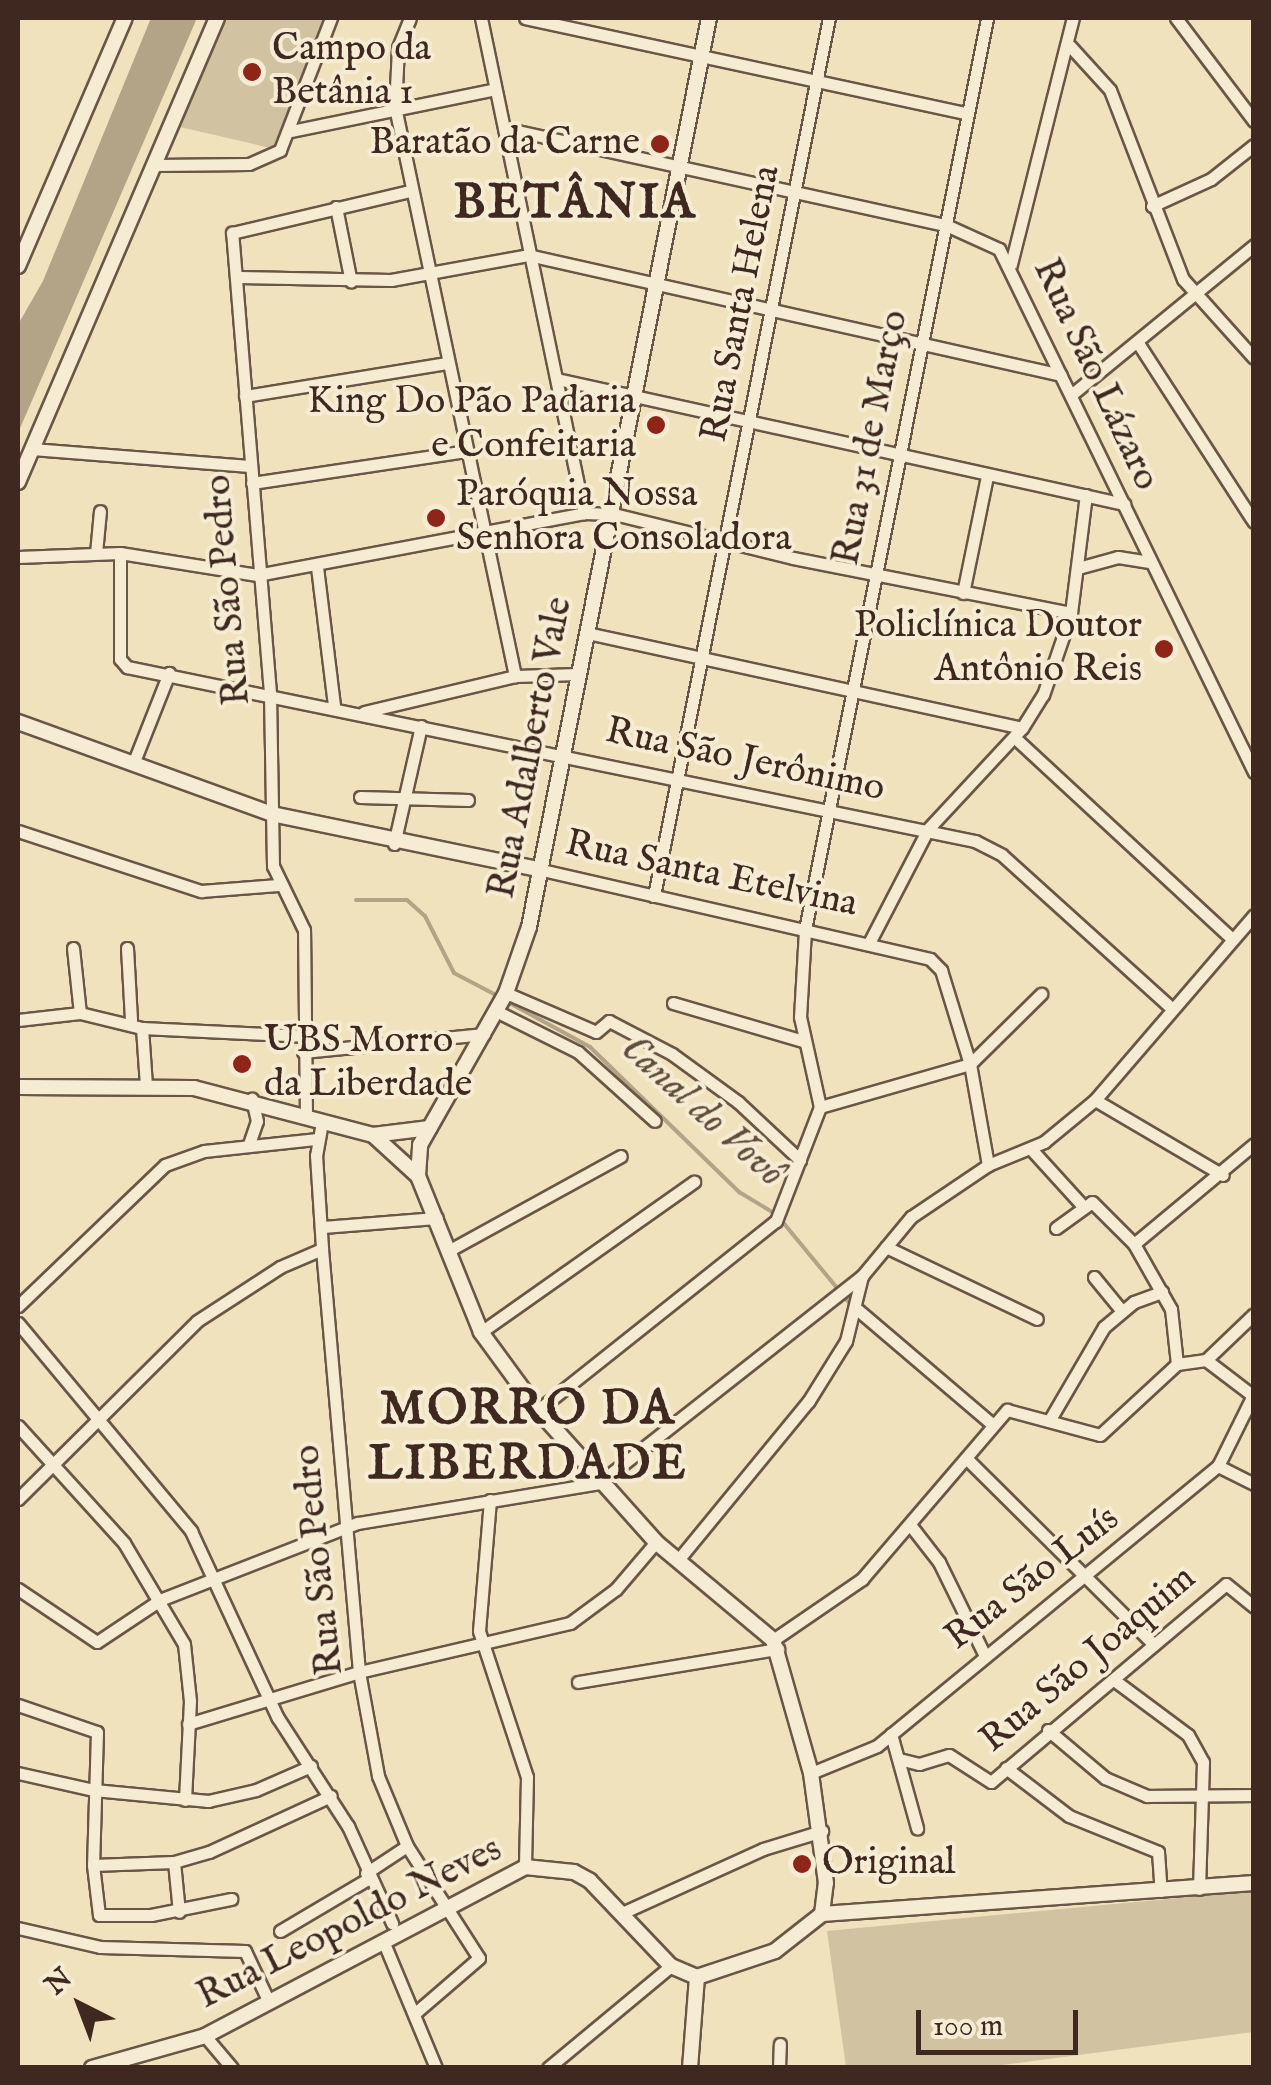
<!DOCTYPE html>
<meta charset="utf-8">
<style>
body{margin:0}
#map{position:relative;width:1271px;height:2085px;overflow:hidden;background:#efe2bc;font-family:"IM FELL English",serif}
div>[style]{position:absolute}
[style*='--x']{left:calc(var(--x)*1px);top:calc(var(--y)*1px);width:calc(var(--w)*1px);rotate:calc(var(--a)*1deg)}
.green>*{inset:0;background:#d1c2a1}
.water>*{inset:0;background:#b3a387}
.stream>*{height:4px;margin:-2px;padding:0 2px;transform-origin:2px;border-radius:2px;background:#b3a387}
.roads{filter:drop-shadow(2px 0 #6a5646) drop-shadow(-2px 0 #6a5646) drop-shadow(0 2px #6a5646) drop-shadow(0 -2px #6a5646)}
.minor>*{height:11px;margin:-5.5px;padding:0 5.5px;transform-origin:5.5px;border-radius:5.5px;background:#f5ecd3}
.tertiary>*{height:14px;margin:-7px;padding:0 7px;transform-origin:7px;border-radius:7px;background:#f5ecd3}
.dots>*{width:28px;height:28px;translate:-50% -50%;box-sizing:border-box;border:5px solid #f5ecd3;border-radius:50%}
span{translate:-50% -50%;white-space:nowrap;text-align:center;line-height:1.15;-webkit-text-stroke:8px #f5ecd3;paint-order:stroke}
.poi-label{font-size:38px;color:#3e281f}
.left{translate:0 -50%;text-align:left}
.right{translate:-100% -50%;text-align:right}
.street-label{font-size:38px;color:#3e281f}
.water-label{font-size:40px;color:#614d3e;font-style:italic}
.district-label{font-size:48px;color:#3e281f;font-weight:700;letter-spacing:2.5px}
.frame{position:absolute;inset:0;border:20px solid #3e281f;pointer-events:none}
.north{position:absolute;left:30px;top:1955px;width:100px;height:100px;-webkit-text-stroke:8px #f5ecd3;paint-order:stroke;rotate:318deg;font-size:28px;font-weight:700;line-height:40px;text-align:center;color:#3e281f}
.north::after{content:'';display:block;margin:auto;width:35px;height:45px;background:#3e281f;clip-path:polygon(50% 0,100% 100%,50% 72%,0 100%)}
.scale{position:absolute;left:916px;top:2010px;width:162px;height:45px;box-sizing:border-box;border:5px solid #3e281f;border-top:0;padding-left:12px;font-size:30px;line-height:35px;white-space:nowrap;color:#3e281f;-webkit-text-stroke:8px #f5ecd3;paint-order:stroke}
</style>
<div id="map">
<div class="green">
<i style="clip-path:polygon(222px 18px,323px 18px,275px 149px,180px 127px)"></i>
<i style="clip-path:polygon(1253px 1891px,1253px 2032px,987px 2067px,846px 2067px,827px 1931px)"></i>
</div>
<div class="water">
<i style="clip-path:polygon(151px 18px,197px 18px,18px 433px,20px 321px,43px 281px)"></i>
</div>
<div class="stream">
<i style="--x:356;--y:900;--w:51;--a:0"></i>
<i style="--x:407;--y:900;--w:24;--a:42"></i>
<i style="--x:425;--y:916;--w:64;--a:63"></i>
<i style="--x:454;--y:973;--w:50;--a:27.6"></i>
<i style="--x:506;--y:1001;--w:96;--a:28.7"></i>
<i style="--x:590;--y:1047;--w:208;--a:44.2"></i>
<i style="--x:739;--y:1192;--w:41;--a:31"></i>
<i style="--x:781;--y:1220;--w:110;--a:50.5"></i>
</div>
<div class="roads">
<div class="minor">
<i style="--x:410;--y:18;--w:32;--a:112"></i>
<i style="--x:398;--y:48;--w:59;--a:92.9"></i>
<i style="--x:395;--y:107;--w:582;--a:78.09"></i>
<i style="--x:481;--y:18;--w:506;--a:78.25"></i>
<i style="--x:525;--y:18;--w:453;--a:12.2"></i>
<i style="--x:1176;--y:18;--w:129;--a:52.9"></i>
<i style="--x:1070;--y:46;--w:59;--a:47.7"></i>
<i style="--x:1110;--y:90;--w:203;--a:68.9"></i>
<i style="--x:1183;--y:279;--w:106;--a:48.1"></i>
<i style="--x:504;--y:128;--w:453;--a:12.4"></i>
<i style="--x:946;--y:225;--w:58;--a:24.4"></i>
<i style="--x:999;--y:249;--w:582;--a:64.01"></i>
<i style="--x:291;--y:131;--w:208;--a:-11.6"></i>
<i style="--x:156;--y:165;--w:93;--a:-0.6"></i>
<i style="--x:249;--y:164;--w:34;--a:-24"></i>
<i style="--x:280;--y:150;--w:142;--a:-68.9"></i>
<i style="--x:1152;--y:206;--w:65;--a:-24.6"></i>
<i style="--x:1211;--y:179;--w:55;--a:-38.3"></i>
<i style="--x:336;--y:207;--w:76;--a:78.7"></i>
<i style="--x:1011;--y:264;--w:254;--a:-75.9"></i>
<i style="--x:239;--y:277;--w:152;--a:1.1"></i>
<i style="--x:391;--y:280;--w:139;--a:-10.3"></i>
<i style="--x:528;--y:255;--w:546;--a:12.69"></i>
<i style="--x:1138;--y:343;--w:213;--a:57.1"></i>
<i style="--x:557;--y:379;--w:581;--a:12.43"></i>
<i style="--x:1071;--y:395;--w:237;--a:-39.3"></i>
<i style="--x:245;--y:396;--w:205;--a:-9.3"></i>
<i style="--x:32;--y:449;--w:218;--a:4.5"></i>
<i style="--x:252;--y:483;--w:216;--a:-8.5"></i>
<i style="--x:96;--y:553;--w:42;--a:-84.6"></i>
<i style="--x:120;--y:553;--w:106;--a:90"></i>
<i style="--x:120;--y:659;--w:11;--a:49"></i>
<i style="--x:127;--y:667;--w:866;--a:11.6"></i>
<i style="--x:975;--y:841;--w:30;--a:27"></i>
<i style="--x:1002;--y:855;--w:225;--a:42.1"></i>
<i style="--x:18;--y:557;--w:102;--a:-2.2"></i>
<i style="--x:120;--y:553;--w:139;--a:9.1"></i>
<i style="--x:257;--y:575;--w:333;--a:-10.7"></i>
<i style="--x:584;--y:513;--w:30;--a:2"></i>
<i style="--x:614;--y:514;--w:184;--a:13.8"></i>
<i style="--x:793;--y:558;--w:283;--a:11.2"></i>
<i style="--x:317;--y:567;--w:140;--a:83"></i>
<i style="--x:1078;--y:568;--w:41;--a:-15.4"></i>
<i style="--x:1118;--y:557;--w:30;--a:9"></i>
<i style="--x:963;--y:593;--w:119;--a:-78.4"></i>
<i style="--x:587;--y:633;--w:445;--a:12.3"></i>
<i style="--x:364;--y:712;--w:155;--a:-13.4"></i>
<i style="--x:515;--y:676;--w:63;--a:-1.8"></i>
<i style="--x:1014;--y:737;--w:294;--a:42.8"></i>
<i style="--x:133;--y:764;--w:98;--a:-68.4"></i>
<i style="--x:360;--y:797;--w:108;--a:1.6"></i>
<i style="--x:18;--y:831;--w:193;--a:18.2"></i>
<i style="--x:201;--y:891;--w:77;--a:-4.5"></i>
<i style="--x:394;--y:844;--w:121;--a:-77.1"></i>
<i style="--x:542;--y:870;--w:398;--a:12.9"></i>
<i style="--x:930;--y:959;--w:16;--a:45"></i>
<i style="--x:941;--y:970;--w:98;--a:72.9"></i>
<i style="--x:970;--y:1064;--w:103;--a:79.9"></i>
<i style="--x:654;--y:896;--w:895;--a:-78.73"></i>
<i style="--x:869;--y:943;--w:128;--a:-62.6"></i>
<i style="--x:928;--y:829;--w:138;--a:-47.1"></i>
<i style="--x:1022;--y:728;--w:39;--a:-58"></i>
<i style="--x:1043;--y:695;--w:87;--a:-71.1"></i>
<i style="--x:1071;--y:613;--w:119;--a:-82.8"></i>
<i style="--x:73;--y:948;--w:65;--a:83.9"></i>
<i style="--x:127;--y:948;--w:72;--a:86.8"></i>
<i style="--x:506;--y:993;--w:98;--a:23.4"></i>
<i style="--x:596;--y:1032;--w:17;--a:-40"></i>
<i style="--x:609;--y:1021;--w:71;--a:27.6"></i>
<i style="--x:672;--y:1054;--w:82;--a:36"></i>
<i style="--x:738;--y:1102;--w:85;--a:43.1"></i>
<i style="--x:673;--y:1003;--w:135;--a:16.3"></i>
<i style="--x:496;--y:1011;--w:92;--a:26.6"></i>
<i style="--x:578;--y:1052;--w:103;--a:41.9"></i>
<i style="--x:18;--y:1020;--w:62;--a:-6.4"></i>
<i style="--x:80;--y:1013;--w:64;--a:13.6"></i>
<i style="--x:142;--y:1028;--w:161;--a:2.8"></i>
<i style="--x:142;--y:1028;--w:57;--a:86"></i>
<i style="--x:303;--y:1052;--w:182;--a:-5.7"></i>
<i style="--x:1095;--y:1100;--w:148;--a:30.4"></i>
<i style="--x:820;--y:1107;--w:92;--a:-102.5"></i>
<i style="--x:800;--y:1017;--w:87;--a:-86.7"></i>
<i style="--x:805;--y:930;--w:930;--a:-78.71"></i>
<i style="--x:820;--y:1107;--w:156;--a:-16"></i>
<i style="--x:970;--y:1064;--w:100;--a:-44.6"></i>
<i style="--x:306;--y:1116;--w:186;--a:-90.6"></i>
<i style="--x:304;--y:930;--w:71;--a:-115.8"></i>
<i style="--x:273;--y:866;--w:173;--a:-91"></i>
<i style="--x:270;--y:693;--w:462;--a:-94.7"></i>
<i style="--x:232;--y:233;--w:182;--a:-13.3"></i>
<i style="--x:322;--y:1122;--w:34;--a:100"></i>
<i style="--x:316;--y:1155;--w:94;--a:86.3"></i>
<i style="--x:322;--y:1249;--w:425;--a:85"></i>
<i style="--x:359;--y:1672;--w:106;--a:79.6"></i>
<i style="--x:378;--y:1776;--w:76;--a:67.5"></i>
<i style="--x:407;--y:1846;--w:133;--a:57.3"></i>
<i style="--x:479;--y:1958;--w:86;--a:139.3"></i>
<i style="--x:249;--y:1144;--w:24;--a:-71"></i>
<i style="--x:257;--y:1121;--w:23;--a:-103"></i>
<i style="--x:1031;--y:1149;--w:76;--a:47.7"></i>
<i style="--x:322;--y:1227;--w:115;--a:-4.5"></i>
<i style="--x:1056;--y:1228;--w:44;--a:-35.8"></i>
<i style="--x:1092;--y:1202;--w:59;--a:45"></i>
<i style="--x:1134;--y:1244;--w:75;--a:60.4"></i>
<i style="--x:1171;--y:1309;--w:55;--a:83.8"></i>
<i style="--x:1134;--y:1244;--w:156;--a:-39.8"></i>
<i style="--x:886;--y:1247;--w:167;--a:25.5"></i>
<i style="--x:448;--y:1251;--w:197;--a:-28.8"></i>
<i style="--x:1094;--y:1277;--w:43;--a:50.7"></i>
<i style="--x:18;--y:1306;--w:204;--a:-43.8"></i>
<i style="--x:165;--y:1165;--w:41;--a:-19.7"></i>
<i style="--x:204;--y:1151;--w:114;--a:-6.1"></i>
<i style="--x:858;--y:1310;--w:177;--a:40.4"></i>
<i style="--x:18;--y:1323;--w:271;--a:50.2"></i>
<i style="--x:191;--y:1531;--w:206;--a:65.1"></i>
<i style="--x:278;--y:1718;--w:129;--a:57.1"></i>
<i style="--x:348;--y:1826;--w:107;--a:65.6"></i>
<i style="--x:481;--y:1332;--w:261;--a:-35.2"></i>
<i style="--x:1206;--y:1360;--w:58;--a:37.3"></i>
<i style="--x:538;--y:1410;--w:304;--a:-38.5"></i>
<i style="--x:776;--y:1221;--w:122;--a:-68.9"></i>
<i style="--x:1049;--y:1421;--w:109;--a:-59.7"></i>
<i style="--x:1104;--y:1327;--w:39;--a:-40"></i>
<i style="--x:1134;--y:1302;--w:30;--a:-20"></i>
<i style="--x:18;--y:1426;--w:158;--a:47.8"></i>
<i style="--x:124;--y:1543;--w:117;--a:59.3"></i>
<i style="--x:184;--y:1644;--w:57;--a:84"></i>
<i style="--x:190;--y:1701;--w:99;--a:92.9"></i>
<i style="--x:968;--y:1460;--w:262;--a:44.8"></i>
<i style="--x:1218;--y:1466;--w:40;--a:26.6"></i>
<i style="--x:18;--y:1499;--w:252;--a:-44.8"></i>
<i style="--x:197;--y:1321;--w:99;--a:-33"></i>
<i style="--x:280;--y:1267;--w:46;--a:-23.2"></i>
<i style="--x:490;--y:1500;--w:131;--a:94.8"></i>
<i style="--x:479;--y:1631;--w:154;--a:71.8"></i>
<i style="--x:527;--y:1777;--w:90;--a:91.3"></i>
<i style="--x:911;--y:1526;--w:46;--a:52.1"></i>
<i style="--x:939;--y:1562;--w:102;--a:63.9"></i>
<i style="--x:678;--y:1560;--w:205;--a:-50.6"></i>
<i style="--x:808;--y:1402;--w:72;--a:-58.1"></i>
<i style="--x:846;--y:1341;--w:67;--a:-76.2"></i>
<i style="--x:862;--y:1276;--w:77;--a:-50.3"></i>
<i style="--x:911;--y:1217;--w:93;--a:-34"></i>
<i style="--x:988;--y:1165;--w:61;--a:-22.3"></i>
<i style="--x:1044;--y:1142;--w:66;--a:-39.5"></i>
<i style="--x:1095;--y:1100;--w:244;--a:-49.3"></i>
<i style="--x:18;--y:1589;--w:95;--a:33.9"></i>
<i style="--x:97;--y:1642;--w:76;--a:-33.7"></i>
<i style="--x:160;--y:1600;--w:212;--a:-21.3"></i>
<i style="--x:358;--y:1523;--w:244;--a:-9.4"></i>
<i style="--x:599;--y:1483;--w:335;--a:-38.2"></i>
<i style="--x:773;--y:1640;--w:108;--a:-34.4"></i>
<i style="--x:862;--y:1579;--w:223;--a:-49.4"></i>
<i style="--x:1007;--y:1410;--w:96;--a:15"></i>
<i style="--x:1100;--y:1435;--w:105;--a:-42.7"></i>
<i style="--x:1177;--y:1364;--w:29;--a:-8"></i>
<i style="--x:1206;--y:1360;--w:66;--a:-43.8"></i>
<i style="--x:1114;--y:1680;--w:92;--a:36.6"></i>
<i style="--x:1188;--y:1735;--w:31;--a:61"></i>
<i style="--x:1203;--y:1762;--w:127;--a:91.8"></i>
<i style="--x:578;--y:1682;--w:203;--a:-9.4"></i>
<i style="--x:18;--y:1705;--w:83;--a:18.9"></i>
<i style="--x:97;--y:1732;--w:133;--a:91.7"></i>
<i style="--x:93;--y:1865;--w:50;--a:83.2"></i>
<i style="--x:99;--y:1915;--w:52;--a:0"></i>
<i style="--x:151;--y:1915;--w:82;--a:-11.3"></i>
<i style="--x:188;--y:1724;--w:179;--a:-16.9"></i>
<i style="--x:359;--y:1672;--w:217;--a:-13.1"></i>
<i style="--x:570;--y:1623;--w:57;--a:-36.5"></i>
<i style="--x:616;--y:1589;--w:62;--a:-49.6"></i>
<i style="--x:1048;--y:1730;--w:75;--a:40.1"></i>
<i style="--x:1105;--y:1778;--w:46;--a:23.2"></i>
<i style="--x:1147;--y:1796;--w:107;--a:-0.5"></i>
<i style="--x:891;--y:1734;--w:98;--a:74.5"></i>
<i style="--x:899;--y:1759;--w:21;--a:14"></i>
<i style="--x:919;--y:1764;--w:31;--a:-17"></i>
<i style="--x:949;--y:1755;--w:50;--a:32.7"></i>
<i style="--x:991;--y:1782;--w:307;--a:-40.1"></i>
<i style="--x:1226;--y:1584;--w:36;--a:39"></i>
<i style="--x:1006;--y:1768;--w:79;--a:37.3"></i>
<i style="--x:1069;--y:1816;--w:96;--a:22"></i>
<i style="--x:1158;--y:1852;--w:39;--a:86"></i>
<i style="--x:18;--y:1773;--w:78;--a:12.6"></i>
<i style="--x:94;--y:1790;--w:115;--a:5.5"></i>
<i style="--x:208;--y:1801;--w:49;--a:-12.9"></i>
<i style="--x:256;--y:1790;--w:60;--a:-23.6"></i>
<i style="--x:811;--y:1773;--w:71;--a:-22.2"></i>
<i style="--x:877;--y:1746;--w:441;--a:-39.4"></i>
<i style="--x:1218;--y:1466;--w:81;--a:-63.7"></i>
<i style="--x:174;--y:1862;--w:50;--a:84.3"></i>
<i style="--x:93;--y:1865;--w:81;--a:-2.1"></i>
<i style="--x:174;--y:1862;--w:36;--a:-16"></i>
<i style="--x:209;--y:1852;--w:134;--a:-24.7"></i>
<i style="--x:366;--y:1873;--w:49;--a:-33.4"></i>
<i style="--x:622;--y:1913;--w:155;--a:-24.4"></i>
<i style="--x:763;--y:1849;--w:62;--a:-17"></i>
<i style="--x:18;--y:1928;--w:84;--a:13"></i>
<i style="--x:100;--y:1947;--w:145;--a:1.6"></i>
<i style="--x:245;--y:1951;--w:54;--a:64.9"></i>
<i style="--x:280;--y:1931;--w:102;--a:-30.6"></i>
<i style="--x:384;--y:1943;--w:135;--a:67.4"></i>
<i style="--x:205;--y:2036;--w:42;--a:49.8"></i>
<i style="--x:548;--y:2068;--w:160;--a:-39.7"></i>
<i style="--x:779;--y:2068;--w:24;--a:-88"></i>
</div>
<div class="tertiary">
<i style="--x:18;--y:266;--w:270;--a:-66.7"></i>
<i style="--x:18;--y:482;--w:505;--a:-66.79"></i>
<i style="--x:18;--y:722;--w:270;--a:19.9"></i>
<i style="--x:272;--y:814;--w:276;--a:11.7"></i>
<i style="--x:18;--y:1087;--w:176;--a:0.3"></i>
<i style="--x:194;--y:1088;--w:185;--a:14.7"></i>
<i style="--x:373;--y:1135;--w:57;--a:-7"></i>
<i style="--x:418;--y:1176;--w:31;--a:-86"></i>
<i style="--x:420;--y:1145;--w:175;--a:-60.5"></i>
<i style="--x:506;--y:993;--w:70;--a:-70.8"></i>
<i style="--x:529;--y:927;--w:927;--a:-78.8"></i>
<i style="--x:822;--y:1914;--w:433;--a:-4.1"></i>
<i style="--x:92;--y:2068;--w:117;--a:-15.8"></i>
<i style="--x:205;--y:2036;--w:362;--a:-27.8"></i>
<i style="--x:525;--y:1867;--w:49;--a:5.8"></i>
<i style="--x:574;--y:1872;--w:18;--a:29"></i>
<i style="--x:590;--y:1881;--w:117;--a:46.4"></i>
<i style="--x:671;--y:1966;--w:28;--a:23"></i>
<i style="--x:697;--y:1977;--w:82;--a:-18.4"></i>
<i style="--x:775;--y:1951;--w:60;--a:-38.2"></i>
<i style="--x:822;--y:1914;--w:31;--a:-83"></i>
<i style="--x:826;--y:1883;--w:111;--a:-97.8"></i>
<i style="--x:811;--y:1773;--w:138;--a:-105.9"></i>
<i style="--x:773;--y:1640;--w:153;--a:-140.1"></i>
<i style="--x:656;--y:1542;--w:177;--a:-131.8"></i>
<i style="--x:538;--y:1410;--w:97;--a:-126.2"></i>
<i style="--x:481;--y:1332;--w:168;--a:-112"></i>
<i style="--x:418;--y:1176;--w:61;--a:-137.7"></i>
<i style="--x:690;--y:2068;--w:91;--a:-85.6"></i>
</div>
</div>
<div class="dots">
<i style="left:252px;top:72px;background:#8f2418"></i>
<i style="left:660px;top:144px;background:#8f2418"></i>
<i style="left:656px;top:425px;background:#8f2418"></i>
<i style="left:436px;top:518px;background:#8f2418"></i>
<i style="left:1164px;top:649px;background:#8f2418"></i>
<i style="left:242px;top:1064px;background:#8f2418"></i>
<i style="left:802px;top:1864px;background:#8f2418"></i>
</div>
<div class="poi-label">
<span class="left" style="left:272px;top:72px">Campo da<br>Betânia 1</span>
<span class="right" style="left:640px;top:144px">Baratão da Carne</span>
<span class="right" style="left:636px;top:425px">King Do Pão Padaria<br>e Confeitaria</span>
<span class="left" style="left:456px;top:518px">Paróquia Nossa<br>Senhora Consoladora</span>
<span class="right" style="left:1142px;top:649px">Policlínica Doutor<br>Antônio Reis</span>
<span class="left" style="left:264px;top:1064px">UBS Morro<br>da Liberdade</span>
<span class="left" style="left:822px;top:1864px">Original</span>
</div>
<div class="street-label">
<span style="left:742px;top:304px;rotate:-79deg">Rua Santa Helena</span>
<span style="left:1095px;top:375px;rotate:65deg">Rua São Lázaro</span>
<span style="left:872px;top:438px;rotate:-79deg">Rua 31 de Março</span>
<span style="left:229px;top:590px;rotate:-95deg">Rua São Pedro</span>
<span style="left:532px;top:748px;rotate:-79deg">Rua Adalberto Vale</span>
<span style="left:745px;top:761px;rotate:12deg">Rua São Jerônimo</span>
<span style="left:711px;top:875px;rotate:12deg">Rua Santa Etelvina</span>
<span style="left:320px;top:1560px;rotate:-96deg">Rua São Pedro</span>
<span style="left:1033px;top:1579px;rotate:-38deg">Rua São Luís</span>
<span style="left:1089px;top:1660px;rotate:-40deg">Rua São Joaquim</span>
<span style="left:350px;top:1924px;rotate:-27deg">Rua Leopoldo Neves</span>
</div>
<div class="water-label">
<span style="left:702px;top:1112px;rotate:42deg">Canal do Vovô</span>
</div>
<div class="district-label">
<span style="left:575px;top:205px">BETÂNIA</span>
<span style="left:528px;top:1438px">MORRO DA<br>LIBERDADE</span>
</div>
<div class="frame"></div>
<div class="north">N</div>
<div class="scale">100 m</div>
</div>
